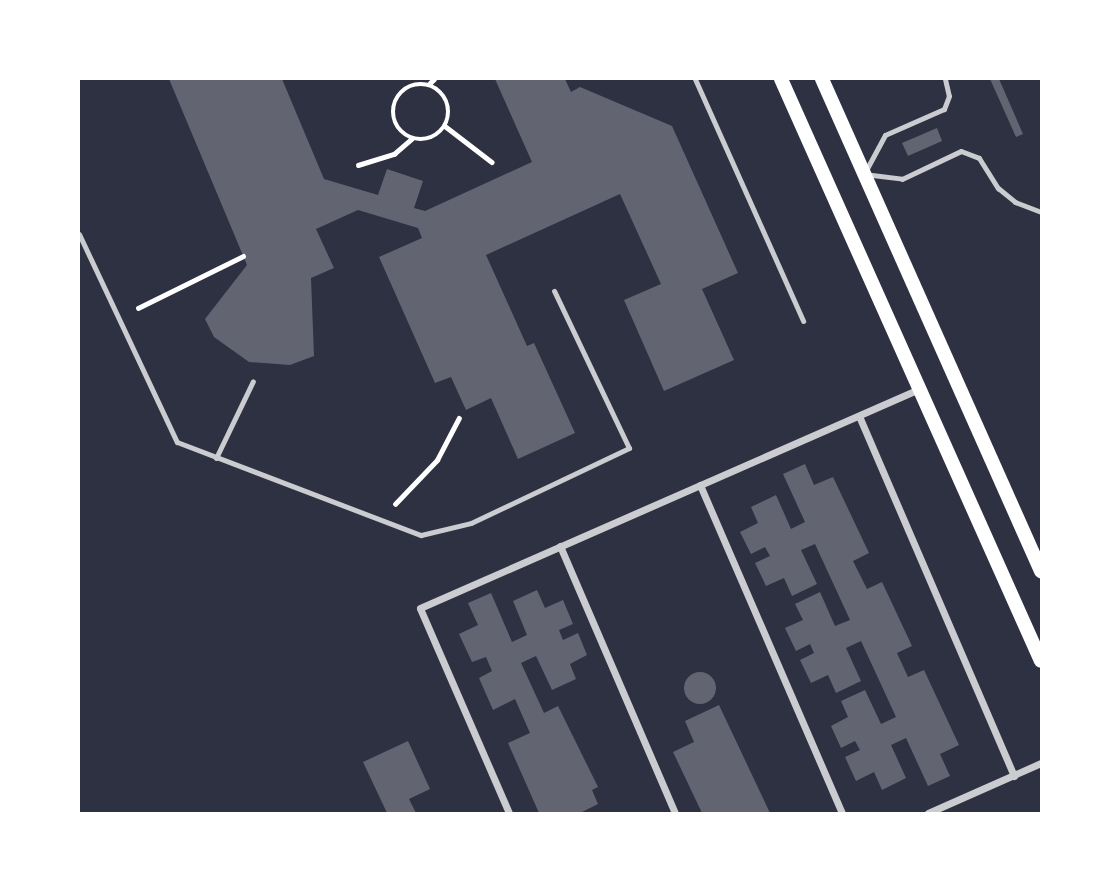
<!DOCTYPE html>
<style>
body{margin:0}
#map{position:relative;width:1120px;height:892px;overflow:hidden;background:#2d3142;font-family:"Archivo Narrow",sans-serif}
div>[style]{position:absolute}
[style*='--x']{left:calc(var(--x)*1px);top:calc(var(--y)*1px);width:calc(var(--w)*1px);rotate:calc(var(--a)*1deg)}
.building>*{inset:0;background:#626471}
.round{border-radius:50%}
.path>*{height:4.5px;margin:-2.25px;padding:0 2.25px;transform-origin:2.25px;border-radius:2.25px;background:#fff}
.path>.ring{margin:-2.25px;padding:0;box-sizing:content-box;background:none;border:4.5px solid #fff;border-radius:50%}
.service>*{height:5px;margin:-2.5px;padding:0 2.5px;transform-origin:2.5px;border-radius:2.5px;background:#caccd0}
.minor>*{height:7px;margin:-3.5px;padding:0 3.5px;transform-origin:3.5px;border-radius:3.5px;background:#caccd0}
.secondary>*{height:14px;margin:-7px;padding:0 7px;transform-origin:7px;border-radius:7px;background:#fff}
span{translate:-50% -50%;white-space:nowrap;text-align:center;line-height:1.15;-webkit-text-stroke:5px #fff;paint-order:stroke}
.frame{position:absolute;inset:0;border:80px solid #fff;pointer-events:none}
</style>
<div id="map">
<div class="building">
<i style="clip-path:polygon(169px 79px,282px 79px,324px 179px,378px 195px,387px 169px,423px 181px,414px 208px,425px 211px,532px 162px,495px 79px,565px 79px,571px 92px,580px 87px,672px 126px,738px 273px,702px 289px,734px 360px,664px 391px,624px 300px,661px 284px,620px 194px,486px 255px,527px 346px,534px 343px,575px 433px,518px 459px,491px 398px,466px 410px,451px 377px,435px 383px,379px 257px,422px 238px,418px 228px,358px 210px,316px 229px,334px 268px,311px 278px,314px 356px,290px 365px,249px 362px,214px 337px,205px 319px,247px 265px)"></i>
<i style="clip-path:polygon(990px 79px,999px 79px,1023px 134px,1016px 137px)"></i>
<i style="clip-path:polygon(937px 128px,942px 141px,908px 156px,902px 143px)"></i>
<i style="clip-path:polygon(805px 464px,814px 485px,833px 477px,869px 553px,853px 561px,867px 589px,882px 582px,912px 646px,897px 653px,908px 677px,924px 670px,959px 745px,940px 754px,950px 776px,928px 786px,906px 738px,891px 745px,906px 778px,882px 790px,874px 772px,856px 781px,845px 757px,860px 750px,855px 741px,841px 748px,831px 726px,848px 717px,841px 701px,865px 690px,881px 724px,896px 717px,861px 641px,846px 648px,861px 681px,836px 693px,828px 675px,811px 683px,800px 660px,814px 653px,810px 644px,796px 651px,785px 628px,803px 620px,795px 604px,820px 592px,835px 626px,850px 620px,815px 544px,801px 550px,817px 584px,792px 596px,784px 578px,766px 586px,755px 563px,770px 556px,765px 547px,751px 554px,740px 532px,758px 523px,751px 507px,776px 495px,791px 529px,805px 522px,783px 474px)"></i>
<i style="clip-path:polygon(537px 590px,545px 608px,563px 600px,573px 624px,559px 630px,563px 640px,578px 633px,587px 655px,570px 664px,576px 679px,552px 690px,536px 656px,521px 663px,544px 713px,558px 706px,598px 787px,592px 790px,598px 804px,580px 813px,539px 813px,508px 743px,530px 733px,515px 699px,493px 710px,479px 678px,492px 671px,486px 657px,472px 662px,459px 634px,478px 625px,468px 603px,491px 593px,512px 642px,527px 635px,513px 601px)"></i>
<i class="round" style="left:684px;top:672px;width:32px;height:32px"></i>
<i style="clip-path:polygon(719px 705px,770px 813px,702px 813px,673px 752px,694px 742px,685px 721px)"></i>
<i style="clip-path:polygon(408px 741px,430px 789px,409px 799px,416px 813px,387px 813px,363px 762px)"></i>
</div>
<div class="path">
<i class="ring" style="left:393px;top:84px;width:51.5px;height:51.5px"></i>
<i style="--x:429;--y:84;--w:7;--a:-45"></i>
<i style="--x:445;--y:126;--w:59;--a:37.5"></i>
<i style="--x:358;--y:165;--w:38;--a:-17"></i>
<i style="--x:394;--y:154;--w:23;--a:-41"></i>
<i style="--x:138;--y:308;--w:117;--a:-26.3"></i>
<i style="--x:395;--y:504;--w:61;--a:-46.3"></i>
<i style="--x:437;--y:460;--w:47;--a:-62.4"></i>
</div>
<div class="service">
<i style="--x:695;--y:79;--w:265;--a:65.9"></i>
<i style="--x:945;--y:79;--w:17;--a:77"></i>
<i style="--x:949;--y:96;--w:14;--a:111"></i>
<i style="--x:944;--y:109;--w:64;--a:156.2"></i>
<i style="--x:885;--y:135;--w:44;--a:118.3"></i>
<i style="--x:864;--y:174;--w:38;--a:7"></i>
<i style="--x:902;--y:179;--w:65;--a:-25.4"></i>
<i style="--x:961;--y:151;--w:19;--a:21"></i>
<i style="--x:979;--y:158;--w:36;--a:58"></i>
<i style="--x:998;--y:188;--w:22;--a:39"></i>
<i style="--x:1015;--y:202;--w:28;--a:21"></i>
<i style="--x:79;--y:234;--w:230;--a:64.8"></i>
<i style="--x:177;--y:442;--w:261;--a:20.9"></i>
<i style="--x:421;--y:535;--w:51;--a:-13.5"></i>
<i style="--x:471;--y:523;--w:175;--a:-25.4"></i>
<i style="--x:629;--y:448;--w:174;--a:-115.5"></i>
<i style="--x:216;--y:458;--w:85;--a:-64.3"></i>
</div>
<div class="minor">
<i style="--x:859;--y:416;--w:392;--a:66.7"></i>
<i style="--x:700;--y:485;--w:357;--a:66.6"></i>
<i style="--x:560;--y:546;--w:291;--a:66.7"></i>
<i style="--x:509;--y:813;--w:223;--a:-113.5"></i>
<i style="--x:420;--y:608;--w:545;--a:-23.7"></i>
<i style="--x:928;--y:813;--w:124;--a:-23.9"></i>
</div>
<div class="secondary">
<i style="--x:781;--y:79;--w:637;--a:65.93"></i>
<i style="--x:822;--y:79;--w:539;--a:66.01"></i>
</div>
<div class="frame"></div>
</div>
